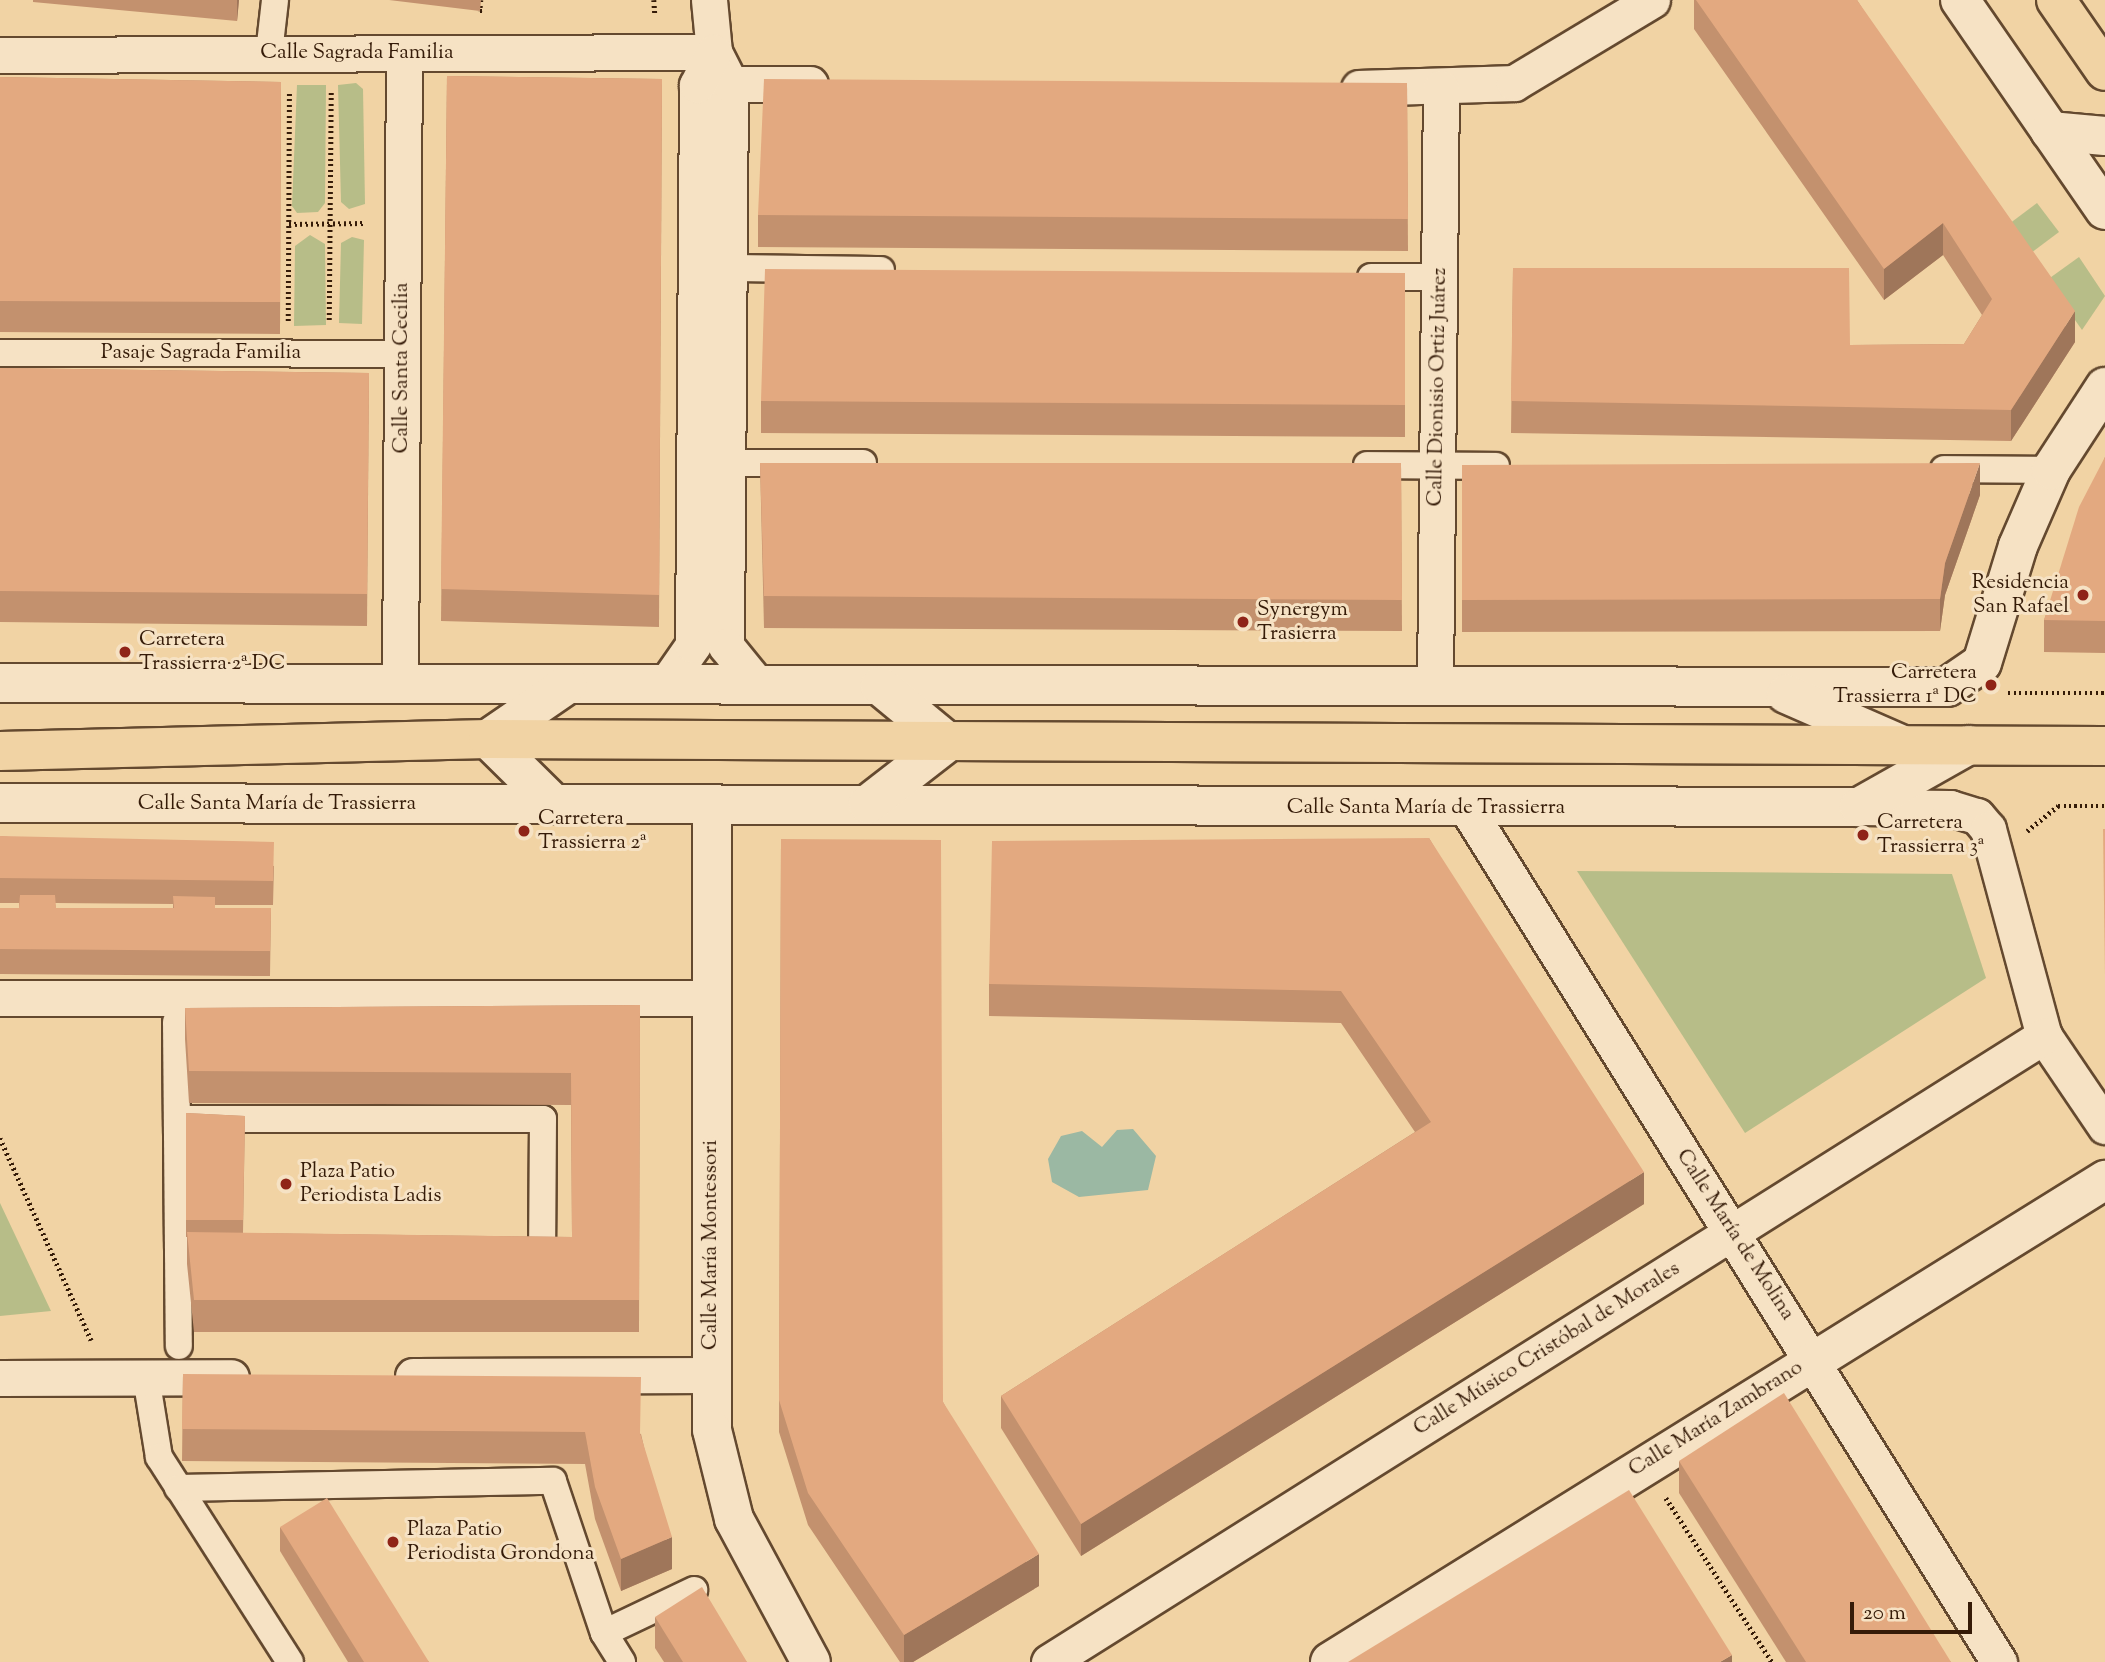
<!DOCTYPE html>
<meta charset="utf-8">
<style>
body{margin:0}
#map{position:relative;width:2105px;height:1662px;overflow:hidden;background:#f1d3a4;font-family:"Sorts Mill Goudy",serif}
div>[style]{position:absolute}
[style*='--x']{left:calc(var(--x)*1px);top:calc(var(--y)*1px);width:calc(var(--w)*1px);rotate:calc(var(--a)*1deg)}
.green>*{inset:0;background:#b7bd88}
.water>*{inset:0;background:#9bb8a3}
.path>*{height:4.5px;margin-top:-2.25px;transform-origin:0;background:repeating-linear-gradient(90deg,#351b08 0 2px,transparent 0 5.5px)}
.roads{filter:drop-shadow(2px 0 #64492f) drop-shadow(-2px 0 #64492f) drop-shadow(0 2px #64492f) drop-shadow(0 -2px #64492f)}
.pedestrian>*{height:26px;margin:-13px;padding:0 13px;transform-origin:13px;border-radius:13px;background:#f6e2c4}
.minor>*{height:35px;margin:-17.5px;padding:0 17.5px;transform-origin:17.5px;border-radius:17.5px;background:#f6e2c4}
.tertiary>*{height:38px;margin:-19px;padding:0 19px;transform-origin:19px;border-radius:19px;background:#f6e2c4}
.secondary>*{height:38px;margin:-19px;padding:0 19px;transform-origin:19px;border-radius:19px;background:#f6e2c4}
.primary>*{height:38px;margin:-19px;padding:0 19px;transform-origin:19px;border-radius:19px;background:#f1d3a4}
.wall>*{inset:0;background:#c3916e}
.shaded-wall>*{inset:0;background:#9f765a}
.building>*{inset:0;background:#e3a980}
.dots>*{width:19px;height:19px;translate:-50% -50%;box-sizing:border-box;border:4px solid #f6e2c4;border-radius:50%}
span{translate:-50% -50%;white-space:nowrap;text-align:center;line-height:1.15;-webkit-text-stroke:6px #f6e2c4;paint-order:stroke}
.street-label{font-size:21px;color:#351b08}
.poi-label{font-size:21px;color:#351b08}
.right{translate:-100% -50%;text-align:right}
.left{translate:0 -50%;text-align:left}
.scale{position:absolute;left:1850px;top:1602px;width:122px;height:32px;box-sizing:border-box;border:4px solid #351b08;border-top:0;padding-left:9px;font-size:21px;line-height:24px;white-space:nowrap;color:#351b08;-webkit-text-stroke:5px #f6e2c4;paint-order:stroke}
</style>
<div id="map">
<div class="green">
<i style="clip-path:polygon(356px 83px,363px 89px,365px 204px,349px 209px,341px 202px,338px 85px)"></i>
<i style="clip-path:polygon(297px 85px,326px 85px,325px 203px,318px 212px,297px 213px,292px 206px)"></i>
<i style="clip-path:polygon(2037px 203px,2059px 232px,2031px 253px,2009px 224px)"></i>
<i style="clip-path:polygon(310px 235px,325px 244px,326px 325px,294px 326px,295px 246px)"></i>
<i style="clip-path:polygon(352px 237px,364px 240px,362px 324px,339px 323px,341px 243px)"></i>
<i style="clip-path:polygon(2079px 257px,2105px 296px,2082px 330px,2047px 280px)"></i>
<i style="clip-path:polygon(1577px 871px,1952px 874px,1986px 978px,1745px 1133px)"></i>
<i style="clip-path:polygon(0 1203px,51px 1311px,0 1316px)"></i>
</div>
<div class="water">
<i style="clip-path:polygon(1133px 1129px,1156px 1156px,1148px 1190px,1079px 1197px,1052px 1182px,1048px 1159px,1061px 1136px,1082px 1131px,1102px 1147px,1117px 1130px)"></i>
</div>
<div class="path">
<i style="--x:481;--y:0;--w:11;--a:95"></i>
<i style="--x:480;--y:11;--w:5;--a:0"></i>
<i style="--x:654;--y:0;--w:13;--a:86"></i>
<i style="--x:289;--y:224;--w:76;--a:-0.8"></i>
<i style="--x:329;--y:320;--w:229;--a:-89.5"></i>
<i style="--x:288;--y:321;--w:229;--a:-89.7"></i>
<i style="--x:2008;--y:693;--w:97;--a:0"></i>
<i style="--x:2027;--y:831;--w:40;--a:-39"></i>
<i style="--x:2058;--y:806;--w:47;--a:0"></i>
<i style="--x:0;--y:1138;--w:222;--a:65.7"></i>
<i style="--x:1666;--y:1498;--w:195;--a:57.1"></i>
</div>
<div class="roads">
<div class="pedestrian">
<i style="--x:269;--y:53;--w:53;--a:-83.5"></i>
<i style="--x:730;--y:268;--w:151;--a:0.8"></i>
<i style="--x:1371;--y:277;--w:68;--a:0"></i>
<i style="--x:0;--y:353;--w:402;--a:0.1"></i>
<i style="--x:728;--y:463;--w:135;--a:0"></i>
<i style="--x:1367;--y:465;--w:129;--a:0.4"></i>
<i style="--x:1944;--y:469;--w:107;--a:0.5"></i>
<i style="--x:176;--y:1022;--w:324;--a:89.5"></i>
<i style="--x:177;--y:1119;--w:366;--a:0"></i>
<i style="--x:543;--y:1119;--w:135;--a:90.4"></i>
<i style="--x:542;--y:1254;--w:18;--a:180"></i>
<i style="--x:178;--y:1254;--w:45;--a:0"></i>
<i style="--x:146;--y:1377;--w:81;--a:80.8"></i>
<i style="--x:159;--y:1457;--w:243;--a:57.4"></i>
<i style="--x:178;--y:1488;--w:375;--a:-1.1"></i>
<i style="--x:553;--y:1481;--w:160;--a:71.5"></i>
<i style="--x:604;--y:1633;--w:34;--a:58"></i>
<i style="--x:604;--y:1633;--w:100;--a:-25.5"></i>
</div>
<div class="minor">
<i style="--x:709;--y:0;--w:52;--a:84.5"></i>
<i style="--x:714;--y:52;--w:36;--a:63"></i>
<i style="--x:730;--y:84;--w:562;--a:90.41"></i>
<i style="--x:726;--y:646;--w:49;--a:50.8"></i>
<i style="--x:0;--y:55;--w:714;--a:-0.24"></i>
<i style="--x:730;--y:84;--w:80;--a:0"></i>
<i style="--x:1359;--y:88;--w:155;--a:-1.8"></i>
<i style="--x:1514;--y:83;--w:161;--a:-31"></i>
<i style="--x:400;--y:683;--w:630;--a:-89.64"></i>
<i style="--x:666;--y:684;--w:47;--a:-55.3"></i>
<i style="--x:693;--y:645;--w:560;--a:-89.59"></i>
<i style="--x:697;--y:85;--w:37;--a:-63"></i>
<i style="--x:1435;--y:686;--w:598;--a:-89.43"></i>
<i style="--x:1859;--y:807;--w:91;--a:0.6"></i>
<i style="--x:1950;--y:808;--w:28;--a:17"></i>
<i style="--x:1977;--y:816;--w:17;--a:50"></i>
<i style="--x:1988;--y:829;--w:214;--a:74.9"></i>
<i style="--x:1468;--y:810;--w:1004;--a:58.07"></i>
<i style="--x:0;--y:998;--w:709;--a:0"></i>
<i style="--x:2044;--y:1036;--w:109;--a:55.9"></i>
<i style="--x:413;--y:1376;--w:299;--a:-0.2"></i>
<i style="--x:0;--y:1378;--w:231;--a:-0.2"></i>
<i style="--x:1049;--y:1662;--w:1176;--a:-32.18"></i>
</div>
<div class="tertiary">
<i style="--x:1960;--y:0;--w:255;--a:55.4"></i>
<i style="--x:2050;--y:131;--w:55;--a:5.2"></i>
<i style="--x:0;--y:683;--w:1947;--a:0.12"></i>
<i style="--x:1947;--y:687;--w:42;--a:-34.4"></i>
<i style="--x:1982;--y:663;--w:122;--a:-72.9"></i>
<i style="--x:2018;--y:546;--w:83;--a:-66.5"></i>
<i style="--x:2051;--y:470;--w:99;--a:-57"></i>
<i style="--x:880;--y:686;--w:88;--a:39.5"></i>
<i style="--x:1786;--y:694;--w:128;--a:23.6"></i>
<i style="--x:488;--y:739;--w:97;--a:-34.5"></i>
</div>
<div class="secondary">
<i style="--x:488;--y:739;--w:94;--a:44.6"></i>
<i style="--x:0;--y:803;--w:1859;--a:0.12"></i>
<i style="--x:1859;--y:807;--w:126;--a:-29.4"></i>
<i style="--x:712;--y:804;--w:626;--a:90"></i>
<i style="--x:712;--y:1430;--w:92;--a:76.1"></i>
<i style="--x:734;--y:1519;--w:162;--a:61.7"></i>
<i style="--x:868;--y:804;--w:101;--a:-37.8"></i>
<i style="--x:1330;--y:1662;--w:913;--a:-31.88"></i>
</div>
<div class="primary">
<i style="--x:2056;--y:0;--w:86;--a:55.4"></i>
<i style="--x:0;--y:751;--w:488;--a:-1.4"></i>
<i style="--x:488;--y:739;--w:1617;--a:0.25"></i>
</div>
</div>
<div class="wall">
<i style="clip-path:polygon(33px 0,239px 0,237px 21px,33px 2px)"></i>
<i style="clip-path:polygon(389px 0,481px 0,480px 11px)"></i>
<i style="clip-path:polygon(1694px 0,1857px 0,2075px 342px,2011px 441px,1511px 433px,1513px 268px,1850px 345px,1964px 344px,1982px 315px,1943px 255px,1884px 300px,1694px 29px)"></i>
<i style="clip-path:polygon(447px 76px,662px 79px,659px 627px,441px 621px)"></i>
<i style="clip-path:polygon(0 77px,281px 82px,280px 334px,0 332px)"></i>
<i style="clip-path:polygon(1407px 83px,1408px 251px,758px 247px,758px 215px)"></i>
<i style="clip-path:polygon(1405px 273px,1405px 437px,761px 433px,761px 401px)"></i>
<i style="clip-path:polygon(0 368px,369px 373px,367px 626px,0 622px)"></i>
<i style="clip-path:polygon(2105px 457px,2105px 653px,2044px 652px,2044px 620px)"></i>
<i style="clip-path:polygon(760px 463px,1401px 463px,1402px 631px,764px 628px)"></i>
<i style="clip-path:polygon(1462px 465px,1980px 495px,1945px 595px,1940px 631px,1462px 632px)"></i>
<i style="clip-path:polygon(evenodd,0 836px,274px 866px,273px 905px,215px 905px,215px 908px,271px 908px,270px 976px,0 974px,0 908px,19px 908px,19px 903px,0 903px,0 836px,55px 903px,173px 904px,173px 908px,56px 908px,55px 903px)"></i>
<i style="clip-path:polygon(1429px 838px,1644px 1204px,1081px 1556px,1001px 1428px,1001px 1396px,1415px 1132px,1341px 1023px,989px 1016px,989px 984px)"></i>
<i style="clip-path:polygon(781px 839px,943px 1402px,1039px 1586px,913px 1662px,900px 1662px,808px 1525px,779px 1432px)"></i>
<i style="clip-path:polygon(640px 1005px,639px 1332px,194px 1332px,187px 1264px,187px 1237px,186px 1237px,186px 1113px,245px 1116px,243px 1233px,572px 1237px,571px 1105px,189px 1103px,185px 1039px,185px 1008px)"></i>
<i style="clip-path:polygon(183px 1374px,641px 1434px,672px 1569px,621px 1591px,595px 1519px,585px 1464px,182px 1461px)"></i>
<i style="clip-path:polygon(1679px 1461px,1951px 1662px,1786px 1662px,1679px 1493px)"></i>
<i style="clip-path:polygon(280px 1527px,429px 1662px,348px 1662px,280px 1551px)"></i>
<i style="clip-path:polygon(655px 1617px,747px 1662px,664px 1662px,655px 1648px)"></i>
</div>
<div class="shaded-wall">
<i style="clip-path:polygon(237px 0,239px 0,237px 21px)"></i>
<i style="clip-path:polygon(1943px 223px,1943px 255px,1884px 300px,1884px 269px)"></i>
<i style="clip-path:polygon(2075px 311px,2075px 342px,2011px 441px,2011px 410px)"></i>
<i style="clip-path:polygon(1980px 463px,1980px 495px,1945px 595px,1940px 631px,1940px 599px,1945px 563px)"></i>
<i style="clip-path:polygon(1644px 1172px,1644px 1204px,1081px 1556px,1081px 1524px)"></i>
<i style="clip-path:polygon(672px 1537px,672px 1569px,621px 1591px,621px 1559px)"></i>
<i style="clip-path:polygon(1039px 1554px,1039px 1586px,913px 1662px,904px 1662px,904px 1635px)"></i>
<i style="clip-path:polygon(1732px 1655px,1732px 1662px,1720px 1662px)"></i>
</div>
<div class="building">
<i style="clip-path:polygon(1696px 0,1857px 0,2075px 311px,2011px 410px,1511px 401px,1513px 268px,1849px 268px,1850px 345px,1964px 344px,1992px 299px,1943px 223px,1884px 269px)"></i>
<i style="clip-path:polygon(447px 76px,662px 79px,659px 595px,441px 589px)"></i>
<i style="clip-path:polygon(0 77px,281px 82px,280px 302px,0 301px)"></i>
<i style="clip-path:polygon(764px 79px,1407px 83px,1408px 219px,758px 215px)"></i>
<i style="clip-path:polygon(765px 269px,1405px 273px,1405px 405px,761px 401px)"></i>
<i style="clip-path:polygon(0 368px,369px 373px,367px 594px,0 591px)"></i>
<i style="clip-path:polygon(2105px 457px,2105px 621px,2044px 620px,2079px 507px)"></i>
<i style="clip-path:polygon(760px 463px,1401px 463px,1402px 600px,764px 596px)"></i>
<i style="clip-path:polygon(1980px 463px,1945px 563px,1940px 599px,1462px 600px,1462px 465px)"></i>
<i style="clip-path:polygon(2103px 829px,2105px 829px,2105px 976px)"></i>
<i style="clip-path:polygon(0 836px,274px 842px,273px 881px,0 878px)"></i>
<i style="clip-path:polygon(1429px 838px,1644px 1172px,1081px 1524px,1001px 1396px,1431px 1122px,1341px 991px,989px 984px,992px 841px)"></i>
<i style="clip-path:polygon(781px 839px,941px 840px,943px 1402px,1039px 1554px,904px 1635px,808px 1493px,779px 1400px)"></i>
<i style="clip-path:polygon(20px 895px,55px 895px,56px 908px,19px 908px)"></i>
<i style="clip-path:polygon(173px 896px,215px 897px,215px 908px,174px 908px)"></i>
<i style="clip-path:polygon(0 908px,271px 908px,270px 951px,0 949px)"></i>
<i style="clip-path:polygon(640px 1005px,639px 1300px,194px 1300px,187px 1232px,572px 1237px,571px 1073px,189px 1071px,185px 1008px)"></i>
<i style="clip-path:polygon(186px 1113px,245px 1116px,243px 1220px,186px 1220px)"></i>
<i style="clip-path:polygon(183px 1374px,641px 1377px,640px 1433px,672px 1537px,621px 1559px,595px 1487px,585px 1432px,182px 1429px)"></i>
<i style="clip-path:polygon(1784px 1393px,1951px 1662px,1806px 1662px,1679px 1461px)"></i>
<i style="clip-path:polygon(1629px 1490px,1732px 1655px,1720px 1662px,1348px 1662px)"></i>
<i style="clip-path:polygon(327px 1498px,429px 1662px,364px 1662px,280px 1527px)"></i>
<i style="clip-path:polygon(702px 1587px,747px 1662px,683px 1662px,655px 1617px)"></i>
</div>
<div class="dots">
<i style="left:2083px;top:595px;background:#8f2418"></i>
<i style="left:1243px;top:622px;background:#8f2418"></i>
<i style="left:125px;top:652px;background:#8f2418"></i>
<i style="left:1991px;top:685px;background:#8f2418"></i>
<i style="left:524px;top:831px;background:#8f2418"></i>
<i style="left:1863px;top:835px;background:#8f2418"></i>
<i style="left:286px;top:1184px;background:#8f2418"></i>
<i style="left:393px;top:1542px;background:#8f2418"></i>
</div>
<div class="street-label">
<span style="left:357px;top:53px">Calle Sagrada Familia</span>
<span style="left:201px;top:353px">Pasaje Sagrada Familia</span>
<span style="left:402px;top:368px;rotate:-90deg">Calle Santa Cecilia</span>
<span style="left:1438px;top:387px;rotate:-89deg">Calle Dionisio Ortiz Juárez</span>
<span style="left:277px;top:804px">Calle Santa María de Trassierra</span>
<span style="left:1426px;top:808px">Calle Santa María de Trassierra</span>
<span style="left:1735px;top:1235px;rotate:57deg">Calle María de Molina</span>
<span style="left:711px;top:1245px;rotate:-90deg">Calle María Montessori</span>
<span style="left:1547px;top:1349px;rotate:-32deg">Calle Músico Cristóbal de Morales</span>
<span style="left:1716px;top:1419px;rotate:-32deg">Calle María Zambrano</span>
</div>
<div class="poi-label">
<span class="right" style="left:2069px;top:595px">Residencia<br>San Rafael</span>
<span class="left" style="left:1257px;top:622px">Synergym<br>Trasierra</span>
<span class="left" style="left:139px;top:652px">Carretera<br>Trassierra 2ª DC</span>
<span class="right" style="left:1977px;top:685px">Carretera<br>Trassierra 1ª DC</span>
<span class="left" style="left:538px;top:831px">Carretera<br>Trassierra 2ª</span>
<span class="left" style="left:1877px;top:835px">Carretera<br>Trassierra 3ª</span>
<span class="left" style="left:300px;top:1184px">Plaza Patio<br>Periodista Ladis</span>
<span class="left" style="left:407px;top:1542px">Plaza Patio<br>Periodista Grondona</span>
</div>
<div class="scale">20 m</div>
</div>
